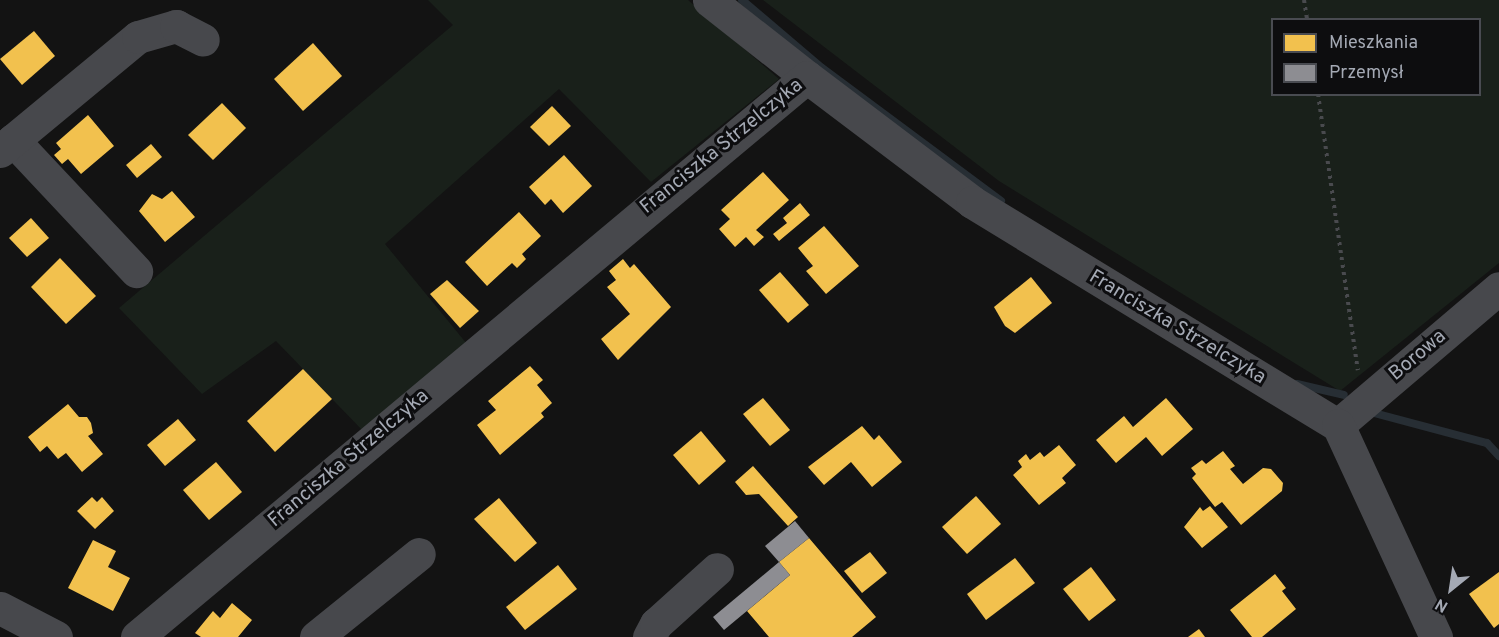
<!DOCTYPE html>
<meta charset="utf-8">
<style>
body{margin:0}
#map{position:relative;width:1499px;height:637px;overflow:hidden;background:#131313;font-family:Overpass,sans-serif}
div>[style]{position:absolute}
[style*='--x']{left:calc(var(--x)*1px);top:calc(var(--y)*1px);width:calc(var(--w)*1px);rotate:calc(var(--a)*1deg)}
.green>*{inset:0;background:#19201a}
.homes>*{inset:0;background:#f2c14e}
.industry>*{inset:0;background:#8d8d92}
.stream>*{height:8px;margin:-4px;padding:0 4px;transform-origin:4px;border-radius:4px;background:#272e34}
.path>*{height:4px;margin-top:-2px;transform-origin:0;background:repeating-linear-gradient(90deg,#494a4e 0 3px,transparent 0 7.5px)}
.minor>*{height:33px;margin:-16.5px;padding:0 16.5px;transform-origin:16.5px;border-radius:16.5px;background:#47484c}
span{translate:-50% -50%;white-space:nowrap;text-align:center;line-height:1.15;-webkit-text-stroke:6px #0d0d0f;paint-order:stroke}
.street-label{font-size:20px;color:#a4a9b4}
.legend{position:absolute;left:1271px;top:18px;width:210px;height:78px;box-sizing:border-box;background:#0d0d0f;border:2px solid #494b51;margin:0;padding:8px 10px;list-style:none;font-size:18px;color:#a4a9b4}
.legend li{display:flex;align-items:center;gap:12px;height:30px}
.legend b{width:30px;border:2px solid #494b51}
.north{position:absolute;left:1421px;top:559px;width:60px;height:60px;-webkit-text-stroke:4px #0d0d0f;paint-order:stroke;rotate:210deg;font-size:16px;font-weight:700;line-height:24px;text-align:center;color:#a4a9b4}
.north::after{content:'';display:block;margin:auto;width:21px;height:27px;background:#a4a9b4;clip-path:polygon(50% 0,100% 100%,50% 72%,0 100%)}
</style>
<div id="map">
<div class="green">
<i style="clip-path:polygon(428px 0,688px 0,779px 79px,651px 182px,559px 89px,385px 244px,467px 344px,364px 432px,276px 341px,202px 394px,119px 308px,453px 25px)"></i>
<i style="clip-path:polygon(evenodd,763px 0,1499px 0,1499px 263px,1340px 391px,999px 181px,763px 0,1272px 20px,1480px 20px,1480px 94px,1272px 94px,1272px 20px)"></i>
</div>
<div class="homes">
<i style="clip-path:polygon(34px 31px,55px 56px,22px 85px,0 59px)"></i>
<i style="clip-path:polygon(313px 43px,342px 76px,303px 111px,274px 79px)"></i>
<i style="clip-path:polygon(222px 103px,246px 128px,213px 160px,188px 135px)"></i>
<i style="clip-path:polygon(552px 106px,571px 126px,549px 146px,530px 127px)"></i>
<i style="clip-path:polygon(88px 115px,114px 146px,81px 174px,68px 159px,62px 164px,54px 155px,61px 149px,56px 143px)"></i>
<i style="clip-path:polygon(151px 144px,162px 157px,137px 178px,126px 165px)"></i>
<i style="clip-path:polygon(564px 155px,592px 186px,563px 213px,551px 199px,545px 205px,529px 187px)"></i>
<i style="clip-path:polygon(763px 172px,789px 200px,756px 230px,764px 237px,754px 246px,746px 237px,735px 247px,719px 229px,730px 219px,721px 210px)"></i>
<i style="clip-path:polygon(172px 191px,195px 217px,165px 242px,139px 211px,152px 194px,162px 199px)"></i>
<i style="clip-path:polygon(800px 203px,810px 215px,779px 241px,773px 234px,787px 223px,783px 218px)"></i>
<i style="clip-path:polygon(519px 212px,541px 236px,522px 254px,526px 259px,517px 268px,512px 263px,487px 286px,465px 262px)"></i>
<i style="clip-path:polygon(31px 218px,49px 238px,27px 257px,9px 238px)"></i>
<i style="clip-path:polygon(824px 226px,859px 266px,826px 294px,806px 271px,813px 266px,798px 248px)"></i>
<i style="clip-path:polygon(60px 258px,96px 296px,66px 324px,31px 287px)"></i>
<i style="clip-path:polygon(623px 259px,630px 268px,634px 264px,671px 307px,618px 360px,601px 339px,630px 314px,607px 287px,616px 280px,609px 271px)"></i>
<i style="clip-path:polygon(780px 272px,809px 305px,788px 323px,759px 290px)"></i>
<i style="clip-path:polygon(1031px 277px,1052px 303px,1015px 333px,1005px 326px,994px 307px)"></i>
<i style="clip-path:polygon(447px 280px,479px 311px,460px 328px,430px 294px)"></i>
<i style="clip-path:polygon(530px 366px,543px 380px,537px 385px,552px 403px,541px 413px,544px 417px,500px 455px,477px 425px,496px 410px,488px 401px)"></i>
<i style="clip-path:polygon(303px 369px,332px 399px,275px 452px,247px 421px)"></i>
<i style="clip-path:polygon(763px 398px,790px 430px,770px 446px,743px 414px)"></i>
<i style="clip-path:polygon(1166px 398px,1193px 429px,1162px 456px,1146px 437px,1116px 463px,1096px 440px,1124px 416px,1133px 427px)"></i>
<i style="clip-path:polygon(68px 404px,79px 417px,87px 417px,91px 423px,93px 433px,88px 436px,103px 454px,82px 472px,66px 453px,58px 459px,47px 446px,40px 452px,28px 437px)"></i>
<i style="clip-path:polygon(178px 419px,196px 440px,165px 466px,147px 445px)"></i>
<i style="clip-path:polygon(862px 426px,874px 440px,879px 435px,902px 462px,872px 487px,851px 462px,824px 485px,808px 467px)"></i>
<i style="clip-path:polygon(701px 431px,726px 461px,699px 485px,673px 455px)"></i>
<i style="clip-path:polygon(1059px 445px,1076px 465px,1062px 478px,1066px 483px,1039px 505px,1013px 475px,1022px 467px,1018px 461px,1026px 454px,1030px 460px,1040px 452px,1044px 457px)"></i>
<i style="clip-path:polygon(1223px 451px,1235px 466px,1230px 469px,1243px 484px,1263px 468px,1271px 469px,1283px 483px,1282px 491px,1241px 525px,1222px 502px,1215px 507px,1192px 478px,1196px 474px,1191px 468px,1202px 460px,1206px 464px)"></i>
<i style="clip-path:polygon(216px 462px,242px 492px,209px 520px,183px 490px)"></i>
<i style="clip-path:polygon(753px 466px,798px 517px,788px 526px,759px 494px,746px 495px,735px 482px)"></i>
<i style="clip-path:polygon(976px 496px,1001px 524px,967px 554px,942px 527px)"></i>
<i style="clip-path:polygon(92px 497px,97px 502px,102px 497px,114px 511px,95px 529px,77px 511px)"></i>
<i style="clip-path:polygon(499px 498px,537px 543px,515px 562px,474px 519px)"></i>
<i style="clip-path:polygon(1210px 506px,1228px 527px,1202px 548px,1184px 527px,1200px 507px,1203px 511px)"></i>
<i style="clip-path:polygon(809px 538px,876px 617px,852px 637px,769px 637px,747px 611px,790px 575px,779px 562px)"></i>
<i style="clip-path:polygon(93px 540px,116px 551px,108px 567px,130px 578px,113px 611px,68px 588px)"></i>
<i style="clip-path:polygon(870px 552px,887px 573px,862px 593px,844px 571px)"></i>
<i style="clip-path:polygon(1015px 558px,1035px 583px,986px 620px,967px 594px)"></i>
<i style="clip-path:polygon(558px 565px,577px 589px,525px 630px,506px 607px)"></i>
<i style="clip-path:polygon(1091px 567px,1116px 600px,1089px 621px,1063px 589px)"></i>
<i style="clip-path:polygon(1499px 572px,1499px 624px,1494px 628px,1469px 594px)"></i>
<i style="clip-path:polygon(1275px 574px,1286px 588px,1282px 591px,1296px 609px,1262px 637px,1252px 637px,1230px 610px)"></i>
<i style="clip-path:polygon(232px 603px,252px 620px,238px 637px,201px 637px,195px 633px,213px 611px,220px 618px)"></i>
<i style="clip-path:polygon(1199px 629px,1205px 637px,1188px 637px)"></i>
</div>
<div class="industry">
<i style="clip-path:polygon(795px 521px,809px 538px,779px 562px,765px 546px)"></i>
<i style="clip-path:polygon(779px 562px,790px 575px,724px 630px,713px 617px)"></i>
</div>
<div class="stream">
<i style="--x:742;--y:0;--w:105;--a:40.4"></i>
<i style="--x:822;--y:68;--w:223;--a:36.6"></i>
<i style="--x:1297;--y:384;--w:48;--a:13.2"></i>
<i style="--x:1374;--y:413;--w:117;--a:14.9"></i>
<i style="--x:1487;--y:443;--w:18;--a:47"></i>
</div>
<div class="path">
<i style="--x:1304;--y:0;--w:20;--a:81"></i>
<i style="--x:1318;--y:94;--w:279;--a:81.8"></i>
</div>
<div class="minor">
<i style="--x:709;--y:0;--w:125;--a:38.2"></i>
<i style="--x:13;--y:140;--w:180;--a:46.8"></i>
<i style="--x:0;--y:151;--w:179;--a:-39.6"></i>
<i style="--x:138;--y:37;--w:40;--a:-16"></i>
<i style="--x:176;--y:26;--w:30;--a:27"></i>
<i style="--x:1338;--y:425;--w:211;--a:-40.4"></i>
<i style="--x:0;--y:608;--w:63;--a:27.4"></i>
<i style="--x:137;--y:637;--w:873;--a:-39.89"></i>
<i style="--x:807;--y:77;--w:207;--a:37.1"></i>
<i style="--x:972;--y:202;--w:429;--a:31.4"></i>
<i style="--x:1338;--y:425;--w:234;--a:65.2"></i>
<i style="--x:316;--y:637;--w:132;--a:-38.9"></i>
<i style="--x:649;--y:637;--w:15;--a:-62"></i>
<i style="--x:656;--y:624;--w:82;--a:-42"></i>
</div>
<div class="street-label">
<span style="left:722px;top:147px;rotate:-39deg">Franciszka Strzelczyka</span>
<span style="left:1177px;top:328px;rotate:31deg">Franciszka Strzelczyka</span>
<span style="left:1418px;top:356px;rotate:-40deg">Borowa</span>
<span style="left:349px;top:459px;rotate:-40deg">Franciszka Strzelczyka</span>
</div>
<ul class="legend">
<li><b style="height:16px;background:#f2c14e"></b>Mieszkania</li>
<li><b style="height:16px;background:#8d8d92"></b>Przemysł</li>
</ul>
<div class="north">N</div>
</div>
